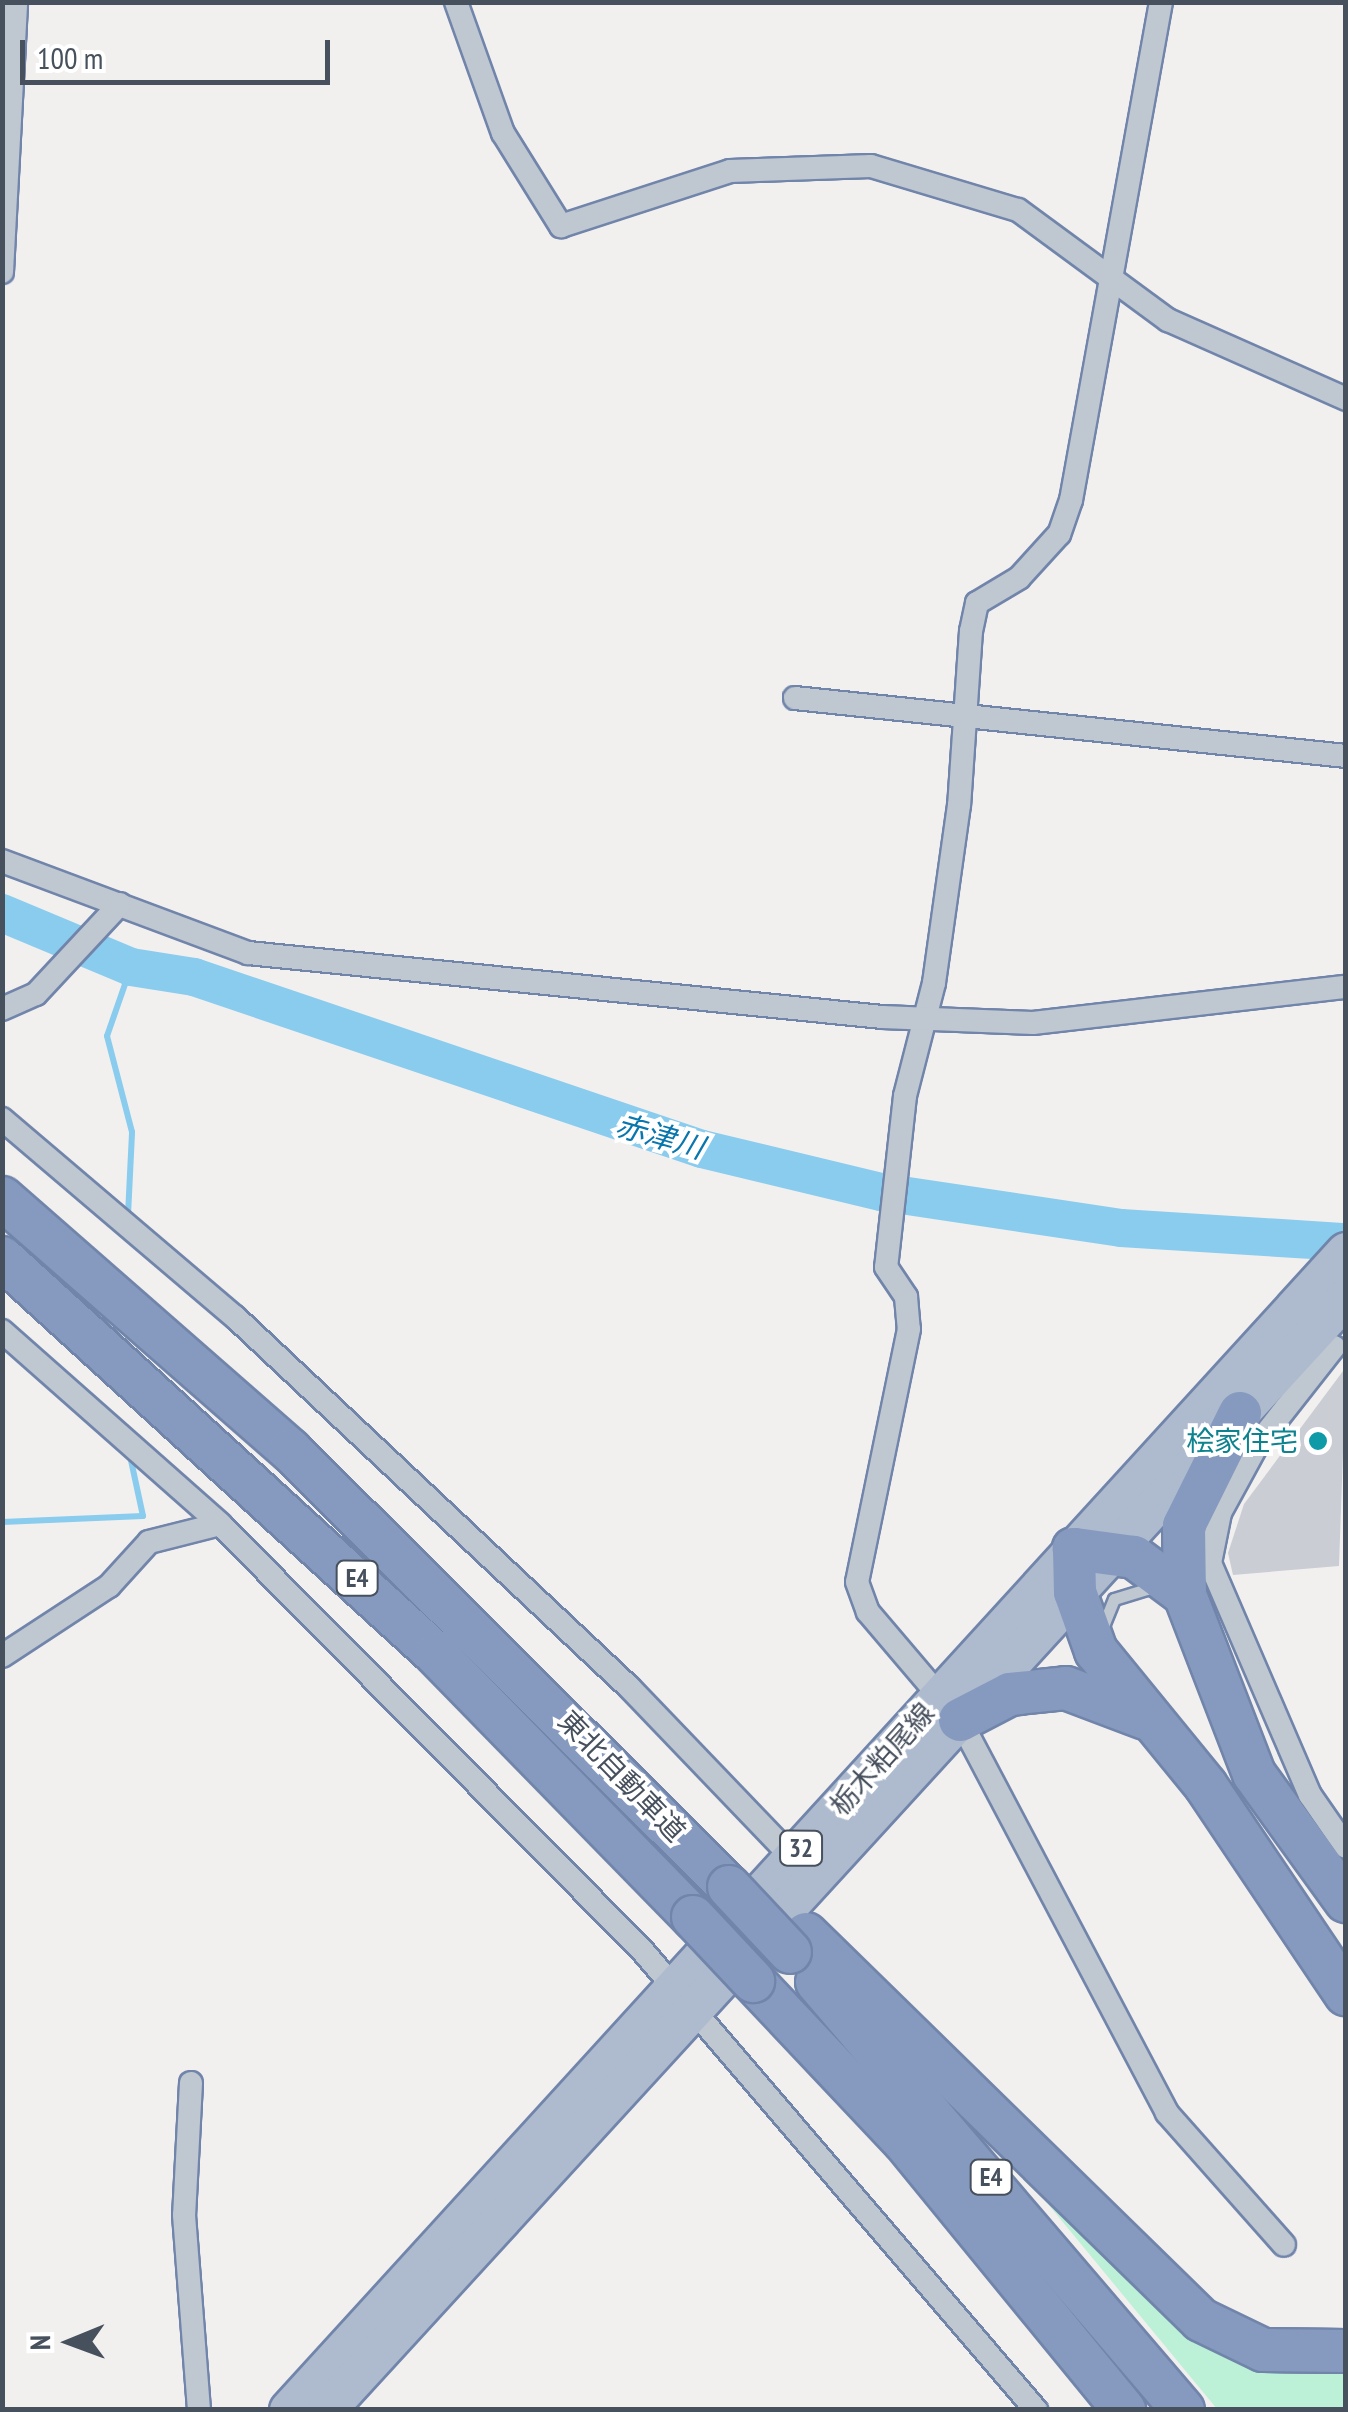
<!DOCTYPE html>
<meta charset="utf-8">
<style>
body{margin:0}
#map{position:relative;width:1348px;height:2412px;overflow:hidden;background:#f2efef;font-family:"PT Sans Narrow","Noto Sans JP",sans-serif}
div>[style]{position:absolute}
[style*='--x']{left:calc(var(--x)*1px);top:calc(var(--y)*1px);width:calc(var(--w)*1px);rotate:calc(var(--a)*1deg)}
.green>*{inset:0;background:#bcf0d7}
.stream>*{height:6px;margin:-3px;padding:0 3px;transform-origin:3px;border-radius:3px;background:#89ccee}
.river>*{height:38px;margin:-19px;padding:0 19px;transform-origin:19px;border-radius:19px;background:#89ccee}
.building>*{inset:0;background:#cbcdd5}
.roads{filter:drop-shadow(2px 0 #7185ab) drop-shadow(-2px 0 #7185ab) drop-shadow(0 2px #7185ab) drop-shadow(0 -2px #7185ab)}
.lane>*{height:11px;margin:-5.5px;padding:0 5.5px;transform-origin:5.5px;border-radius:5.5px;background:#bfc7d1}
.street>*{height:22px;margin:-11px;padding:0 11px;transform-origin:11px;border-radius:11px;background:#bfc7d1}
.primary>*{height:38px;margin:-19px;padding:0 19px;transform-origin:19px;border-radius:19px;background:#aebace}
.highway>*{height:42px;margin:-21px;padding:0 21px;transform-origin:21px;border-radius:21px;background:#869abf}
.bridges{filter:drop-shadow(2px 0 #7185ab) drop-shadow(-2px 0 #7185ab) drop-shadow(0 2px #7185ab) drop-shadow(0 -2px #7185ab)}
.highway-bridge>*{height:42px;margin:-21px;padding:0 21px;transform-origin:21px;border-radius:21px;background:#869abf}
.dots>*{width:28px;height:28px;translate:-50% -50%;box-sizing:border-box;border:5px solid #fff;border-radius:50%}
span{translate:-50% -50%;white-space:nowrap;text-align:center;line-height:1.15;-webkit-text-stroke:8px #fff;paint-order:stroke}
.shield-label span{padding:2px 8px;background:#fff;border:2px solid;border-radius:8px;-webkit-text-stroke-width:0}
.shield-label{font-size:25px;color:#47505d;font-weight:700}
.culture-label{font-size:28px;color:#0d838f}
.right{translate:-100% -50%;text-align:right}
.street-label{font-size:28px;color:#47505d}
.water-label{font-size:30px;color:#0977ad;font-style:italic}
.frame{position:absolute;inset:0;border:5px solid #47505d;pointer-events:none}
.north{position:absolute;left:20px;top:2292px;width:100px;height:100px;-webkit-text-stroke:8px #fff;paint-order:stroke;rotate:269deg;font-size:28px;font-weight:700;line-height:40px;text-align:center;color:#47505d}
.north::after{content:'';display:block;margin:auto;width:35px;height:45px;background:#47505d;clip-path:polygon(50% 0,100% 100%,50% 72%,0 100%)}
.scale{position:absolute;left:20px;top:40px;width:310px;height:45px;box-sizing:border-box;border:5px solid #47505d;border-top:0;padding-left:12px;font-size:30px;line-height:35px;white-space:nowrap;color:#47505d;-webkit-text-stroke:8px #fff;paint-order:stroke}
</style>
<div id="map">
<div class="green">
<i style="clip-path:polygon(1010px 2158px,1155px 2294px,1345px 2361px,1345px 2409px,1217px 2409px)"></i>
</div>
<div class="stream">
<i style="--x:128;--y:1215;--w:83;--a:-87.2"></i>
<i style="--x:132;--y:1132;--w:99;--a:-104.6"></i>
<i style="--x:107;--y:1036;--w:73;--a:-70.8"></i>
<i style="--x:2;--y:1522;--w:141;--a:-2.4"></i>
<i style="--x:143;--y:1516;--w:66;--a:-102.2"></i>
</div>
<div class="river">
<i style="--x:2;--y:913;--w:140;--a:22.7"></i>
<i style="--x:131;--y:967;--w:64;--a:9"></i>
<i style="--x:194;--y:977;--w:536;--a:18.71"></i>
<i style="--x:702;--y:1149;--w:184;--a:13.5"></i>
<i style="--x:881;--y:1192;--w:243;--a:8.5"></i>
<i style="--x:1121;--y:1228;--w:225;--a:3.6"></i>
</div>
<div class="building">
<i style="clip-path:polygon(1346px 1367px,1339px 1566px,1233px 1575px,1228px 1553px,1244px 1504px)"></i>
</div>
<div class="roads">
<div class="lane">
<i style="--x:1103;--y:1626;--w:29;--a:-68"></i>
<i style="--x:1114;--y:1599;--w:41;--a:-17.1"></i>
</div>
<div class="street">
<i style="--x:456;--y:2;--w:139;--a:70.3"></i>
<i style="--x:503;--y:133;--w:110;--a:58.1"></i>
<i style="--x:561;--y:226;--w:178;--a:-18"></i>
<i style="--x:730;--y:171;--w:141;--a:-2"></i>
<i style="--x:871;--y:166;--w:153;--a:16.7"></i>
<i style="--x:1018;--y:210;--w:186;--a:36.3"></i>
<i style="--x:1168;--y:320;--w:195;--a:23.9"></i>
<i style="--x:1161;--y:2;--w:506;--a:100.24"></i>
<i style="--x:1071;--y:500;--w:36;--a:109"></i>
<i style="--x:1059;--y:534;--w:59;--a:132.3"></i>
<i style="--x:1019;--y:578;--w:49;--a:149.2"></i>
<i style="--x:977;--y:603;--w:29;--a:102"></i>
<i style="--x:971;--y:631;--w:174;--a:93.9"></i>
<i style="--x:959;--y:805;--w:180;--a:98"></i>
<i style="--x:934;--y:983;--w:117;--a:104.4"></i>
<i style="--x:905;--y:1096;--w:172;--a:96.3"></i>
<i style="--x:886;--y:1267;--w:36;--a:56"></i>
<i style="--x:906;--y:1297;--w:32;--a:85"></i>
<i style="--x:909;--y:1329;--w:258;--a:101.6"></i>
<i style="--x:857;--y:1582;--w:32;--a:70"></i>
<i style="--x:868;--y:1612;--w:142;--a:49.6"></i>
<i style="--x:960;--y:1720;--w:444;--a:62.2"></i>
<i style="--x:1167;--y:2113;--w:176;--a:48.4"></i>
<i style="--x:2;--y:272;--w:270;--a:-87"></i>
<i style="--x:795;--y:698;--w:554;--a:6.01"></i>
<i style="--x:2;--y:861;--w:263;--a:20.5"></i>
<i style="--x:248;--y:953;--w:637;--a:5.76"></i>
<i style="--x:882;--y:1017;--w:151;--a:2.3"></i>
<i style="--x:1033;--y:1023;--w:315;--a:-6.6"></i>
<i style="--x:2;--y:1009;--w:37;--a:-24"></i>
<i style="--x:36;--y:994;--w:123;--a:-47"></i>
<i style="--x:2;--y:1119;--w:306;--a:40.4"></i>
<i style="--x:235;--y:1317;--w:542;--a:43.21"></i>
<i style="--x:630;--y:1688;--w:234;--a:46.2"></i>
<i style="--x:2;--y:1331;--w:291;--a:41.5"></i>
<i style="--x:220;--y:1524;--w:600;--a:45.27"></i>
<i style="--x:642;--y:1950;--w:606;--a:49.42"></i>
<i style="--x:1334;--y:1347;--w:125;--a:128.2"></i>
<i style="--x:1257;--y:1445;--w:77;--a:118.6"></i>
<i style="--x:1220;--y:1513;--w:51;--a:101.3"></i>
<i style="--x:1210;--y:1563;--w:253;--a:66.7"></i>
<i style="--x:1310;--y:1795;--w:63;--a:55.3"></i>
<i style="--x:2;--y:1656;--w:128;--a:-33.2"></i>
<i style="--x:109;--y:1586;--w:59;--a:-47.7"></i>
<i style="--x:149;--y:1542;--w:73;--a:-14.2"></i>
<i style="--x:191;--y:2083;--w:132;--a:93"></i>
<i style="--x:184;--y:2215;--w:196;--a:85.6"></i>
</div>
<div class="primary">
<i style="--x:289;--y:2410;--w:1568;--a:-47.61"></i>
<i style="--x:327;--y:2410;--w:1508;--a:-47.5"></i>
</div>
<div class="highway">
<i style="--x:2;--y:1198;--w:383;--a:41.2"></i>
<i style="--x:290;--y:1450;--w:619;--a:44.87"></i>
<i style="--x:2;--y:1258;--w:588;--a:42.38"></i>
<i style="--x:436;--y:1654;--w:368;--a:45.7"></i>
<i style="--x:1240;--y:1413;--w:126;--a:116.4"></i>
<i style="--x:1184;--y:1526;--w:69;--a:89.2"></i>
<i style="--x:1185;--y:1595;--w:192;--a:68.9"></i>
<i style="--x:1254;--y:1774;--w:157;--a:54.1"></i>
<i style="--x:1185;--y:1595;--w:64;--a:-143.3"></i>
<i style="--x:1134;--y:1557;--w:61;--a:-172.4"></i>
<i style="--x:1074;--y:1549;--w:43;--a:88.7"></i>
<i style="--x:1075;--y:1592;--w:63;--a:70.4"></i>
<i style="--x:1096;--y:1651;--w:174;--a:50.8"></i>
<i style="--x:1206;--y:1786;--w:251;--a:56.1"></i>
<i style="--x:960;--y:1720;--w:56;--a:-27.5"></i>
<i style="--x:1010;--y:1694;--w:56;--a:-6.1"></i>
<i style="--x:1066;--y:1688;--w:85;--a:20.8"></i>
<i style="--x:806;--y:1934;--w:552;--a:44.34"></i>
<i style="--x:1201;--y:2320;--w:69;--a:25.8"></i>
<i style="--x:1263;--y:2350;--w:83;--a:0.7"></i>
<i style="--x:753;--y:1981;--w:220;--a:46.7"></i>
<i style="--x:904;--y:2141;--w:348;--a:50.7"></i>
<i style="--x:817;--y:1982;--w:563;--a:49.46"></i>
</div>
</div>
<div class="bridges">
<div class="highway-bridge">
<i style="--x:729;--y:1887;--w:89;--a:46.8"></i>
<i style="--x:693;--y:1917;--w:88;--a:46.8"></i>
</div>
</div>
<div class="dots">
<i style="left:1318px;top:1441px;background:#0f9aa8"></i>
</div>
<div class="shield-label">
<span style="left:357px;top:1578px">E4</span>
<span style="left:801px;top:1848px">32</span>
<span style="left:991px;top:2177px">E4</span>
</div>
<div class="culture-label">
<span class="right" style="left:1298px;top:1441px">桧家住宅</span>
</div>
<div class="street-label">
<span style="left:882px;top:1759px;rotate:-48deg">栃木粕尾線</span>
<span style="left:622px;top:1776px;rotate:46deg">東北自動車道</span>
</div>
<div class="water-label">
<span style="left:660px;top:1136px;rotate:16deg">赤津川</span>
</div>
<div class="frame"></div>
<div class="north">N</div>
<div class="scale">100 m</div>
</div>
